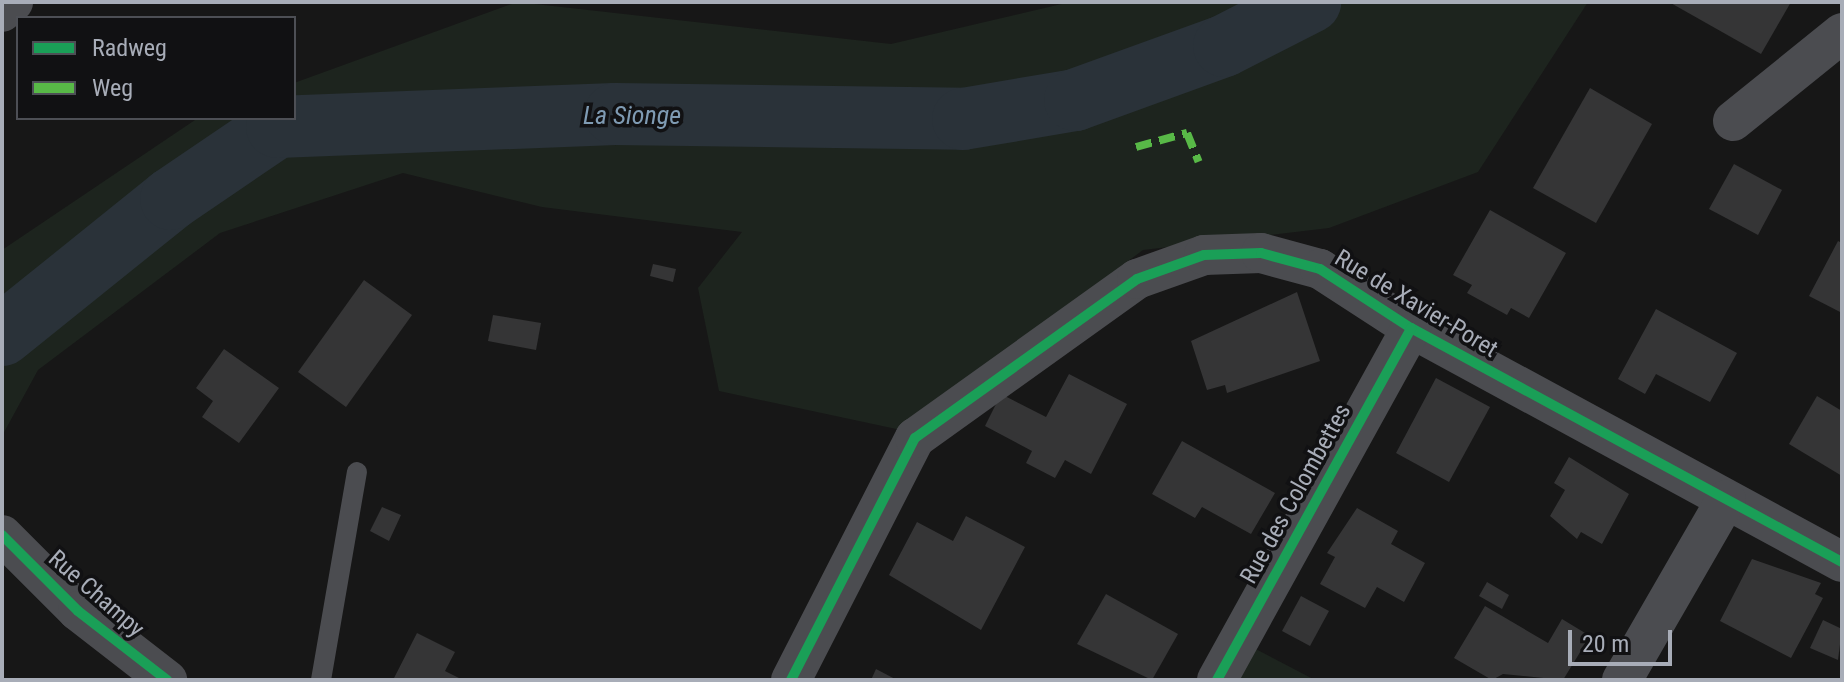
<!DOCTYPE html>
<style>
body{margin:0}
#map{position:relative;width:1844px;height:682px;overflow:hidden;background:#171717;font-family:"Roboto Condensed",sans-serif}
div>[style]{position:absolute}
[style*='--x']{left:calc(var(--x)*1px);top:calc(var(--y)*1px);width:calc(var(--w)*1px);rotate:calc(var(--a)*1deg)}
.green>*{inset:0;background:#1d241e}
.river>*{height:62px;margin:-31px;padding:0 31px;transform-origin:31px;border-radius:31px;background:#2a3239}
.building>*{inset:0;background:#353536}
.lane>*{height:20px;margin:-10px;padding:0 10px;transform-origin:10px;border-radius:10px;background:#4b4c50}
.street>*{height:40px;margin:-20px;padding:0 20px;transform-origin:20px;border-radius:20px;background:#4b4c50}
.quiet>*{height:8px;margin-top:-4px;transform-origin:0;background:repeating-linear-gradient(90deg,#58b947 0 16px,transparent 0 24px)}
.cycleway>*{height:10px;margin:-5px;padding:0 5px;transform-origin:5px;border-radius:5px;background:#1a9f57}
span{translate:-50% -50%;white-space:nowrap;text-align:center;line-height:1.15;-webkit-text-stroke:7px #111113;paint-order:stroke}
.street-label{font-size:24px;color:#a8adb8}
.water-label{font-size:26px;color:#7f9bb3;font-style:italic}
.frame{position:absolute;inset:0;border:4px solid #a8adb8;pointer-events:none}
.legend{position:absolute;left:16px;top:16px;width:280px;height:104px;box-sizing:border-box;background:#111113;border:2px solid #4d4f55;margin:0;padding:10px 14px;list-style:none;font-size:24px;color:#a8adb8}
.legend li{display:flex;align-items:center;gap:16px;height:40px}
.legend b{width:40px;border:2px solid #4d4f55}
.scale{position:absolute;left:1568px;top:630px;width:104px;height:36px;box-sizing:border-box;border:4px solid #a8adb8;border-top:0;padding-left:10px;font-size:24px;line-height:28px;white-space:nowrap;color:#a8adb8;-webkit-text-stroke:6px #111113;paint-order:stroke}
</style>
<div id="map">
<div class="green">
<i style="clip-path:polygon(517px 2px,891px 44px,1070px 2px,1588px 2px,1478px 172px,1329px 228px,1143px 250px,901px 430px,719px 391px,698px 288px,742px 232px,542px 207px,403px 173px,220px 233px,38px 370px,2px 436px,2px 250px,195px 120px,294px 118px,294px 83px)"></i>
<i style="clip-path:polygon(1248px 645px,1315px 680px,1229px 680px)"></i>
</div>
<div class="river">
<i style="--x:2;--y:335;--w:217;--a:-38.8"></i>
<i style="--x:171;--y:199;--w:128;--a:-34.2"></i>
<i style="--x:277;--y:127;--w:338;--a:-2.2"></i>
<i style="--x:615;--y:114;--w:348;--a:0.8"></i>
<i style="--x:963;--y:119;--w:114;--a:-9.6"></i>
<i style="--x:1075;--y:100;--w:158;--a:-19.9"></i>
<i style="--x:1224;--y:46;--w:97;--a:-27.1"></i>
</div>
<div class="building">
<i style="clip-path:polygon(1669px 2px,1791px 2px,1761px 54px)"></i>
<i style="clip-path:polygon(1590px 88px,1652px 124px,1596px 223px,1533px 188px)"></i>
<i style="clip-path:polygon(1734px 164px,1782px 190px,1758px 235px,1709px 209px)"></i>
<i style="clip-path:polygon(1490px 210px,1566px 253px,1529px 318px,1511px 308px,1507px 315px,1467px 293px,1472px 285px,1453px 275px)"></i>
<i style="clip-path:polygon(1838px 241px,1842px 243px,1842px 313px,1809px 296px)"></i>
<i style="clip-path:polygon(653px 264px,676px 269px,673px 282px,650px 276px)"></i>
<i style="clip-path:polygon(364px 280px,412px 315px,346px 407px,298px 372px)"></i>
<i style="clip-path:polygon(1297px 292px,1320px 361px,1227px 393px,1225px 385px,1207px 390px,1191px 341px)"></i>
<i style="clip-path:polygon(1656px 309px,1737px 353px,1710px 402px,1656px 374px,1645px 394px,1618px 379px)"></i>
<i style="clip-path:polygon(493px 315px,541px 323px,536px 350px,488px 341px)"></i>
<i style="clip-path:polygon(224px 349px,279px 388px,239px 443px,202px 417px,213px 401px,196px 388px)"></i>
<i style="clip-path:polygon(1069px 374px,1127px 404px,1091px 474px,1065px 460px,1055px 478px,1026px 463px,1032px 451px,985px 426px,1001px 394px,1046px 417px)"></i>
<i style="clip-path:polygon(1436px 378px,1490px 407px,1449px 482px,1396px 453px)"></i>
<i style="clip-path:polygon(1817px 396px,1842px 411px,1842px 476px,1789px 444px)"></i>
<i style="clip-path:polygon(1182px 441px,1275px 493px,1251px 534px,1202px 507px,1195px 518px,1152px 494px)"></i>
<i style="clip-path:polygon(1569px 457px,1629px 494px,1602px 544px,1581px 532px,1577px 539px,1550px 516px,1565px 490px,1554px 483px)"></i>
<i style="clip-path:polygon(382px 507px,401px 515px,389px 541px,370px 531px)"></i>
<i style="clip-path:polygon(1357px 508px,1398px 531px,1391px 544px,1425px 563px,1404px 602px,1377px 587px,1365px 608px,1320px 584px,1335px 557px,1327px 553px)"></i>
<i style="clip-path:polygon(966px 516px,1025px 547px,981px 630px,889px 575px,917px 522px,953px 541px)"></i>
<i style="clip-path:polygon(1752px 559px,1821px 583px,1815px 594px,1823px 598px,1791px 658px,1720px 621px)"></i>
<i style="clip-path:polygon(1487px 582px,1509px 595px,1502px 609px,1479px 596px)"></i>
<i style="clip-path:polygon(1106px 594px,1178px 634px,1152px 680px,1077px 644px)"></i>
<i style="clip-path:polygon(1301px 596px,1329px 611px,1310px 646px,1282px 631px)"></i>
<i style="clip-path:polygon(1485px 606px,1548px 643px,1562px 619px,1590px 636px,1563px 680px,1503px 674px,1492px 680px,1454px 658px)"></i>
<i style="clip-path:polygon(1823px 620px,1842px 629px,1838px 660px,1810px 648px)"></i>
<i style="clip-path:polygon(417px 633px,455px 652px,445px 671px,463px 680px,393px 680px)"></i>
<i style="clip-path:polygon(876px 669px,897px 680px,871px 680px)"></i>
</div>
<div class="lane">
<i style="--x:321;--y:680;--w:211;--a:-80.2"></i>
</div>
<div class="street">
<i style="--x:2;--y:12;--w:15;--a:-42"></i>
<i style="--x:1733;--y:121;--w:140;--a:-38.9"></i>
<i style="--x:2;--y:535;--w:107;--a:45"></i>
<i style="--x:78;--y:611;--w:113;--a:37.8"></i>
<i style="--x:791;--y:680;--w:272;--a:-62.9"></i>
<i style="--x:915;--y:438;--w:273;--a:-35.6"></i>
<i style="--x:1137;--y:279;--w:71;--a:-19.7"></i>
<i style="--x:1204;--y:255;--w:57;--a:-2"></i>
<i style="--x:1261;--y:253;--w:61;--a:15.2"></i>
<i style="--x:1320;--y:269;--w:108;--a:33"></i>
<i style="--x:1411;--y:328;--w:490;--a:28.5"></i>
<i style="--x:1217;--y:680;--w:402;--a:-61.1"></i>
<i style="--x:1622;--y:680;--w:208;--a:-60"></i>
</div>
<div class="quiet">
<i style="--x:1136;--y:147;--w:53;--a:-15.4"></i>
<i style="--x:1187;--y:133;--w:31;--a:68"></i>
</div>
<div class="cycleway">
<i style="--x:2;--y:535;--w:107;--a:45"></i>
<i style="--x:78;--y:611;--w:113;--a:37.8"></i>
<i style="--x:791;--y:680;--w:272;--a:-62.9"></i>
<i style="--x:915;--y:438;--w:273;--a:-35.6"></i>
<i style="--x:1137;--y:279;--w:71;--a:-19.7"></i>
<i style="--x:1204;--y:255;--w:57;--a:-2"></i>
<i style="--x:1261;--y:253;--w:61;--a:15.2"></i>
<i style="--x:1320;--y:269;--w:108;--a:33"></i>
<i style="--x:1411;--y:328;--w:490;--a:28.5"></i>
<i style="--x:1217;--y:680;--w:402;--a:-61.1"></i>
</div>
<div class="street-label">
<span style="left:1416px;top:304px;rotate:31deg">Rue de Xavier-Poret</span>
<span style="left:1296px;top:494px;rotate:-61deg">Rue des Colombettes</span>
<span style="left:96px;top:594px;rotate:41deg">Rue Champy</span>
</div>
<div class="water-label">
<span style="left:632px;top:116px">La Sionge</span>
</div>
<div class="frame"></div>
<ul class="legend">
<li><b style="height:10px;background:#1a9f57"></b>Radweg</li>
<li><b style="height:10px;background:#58b947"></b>Weg</li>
</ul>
<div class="scale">20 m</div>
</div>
